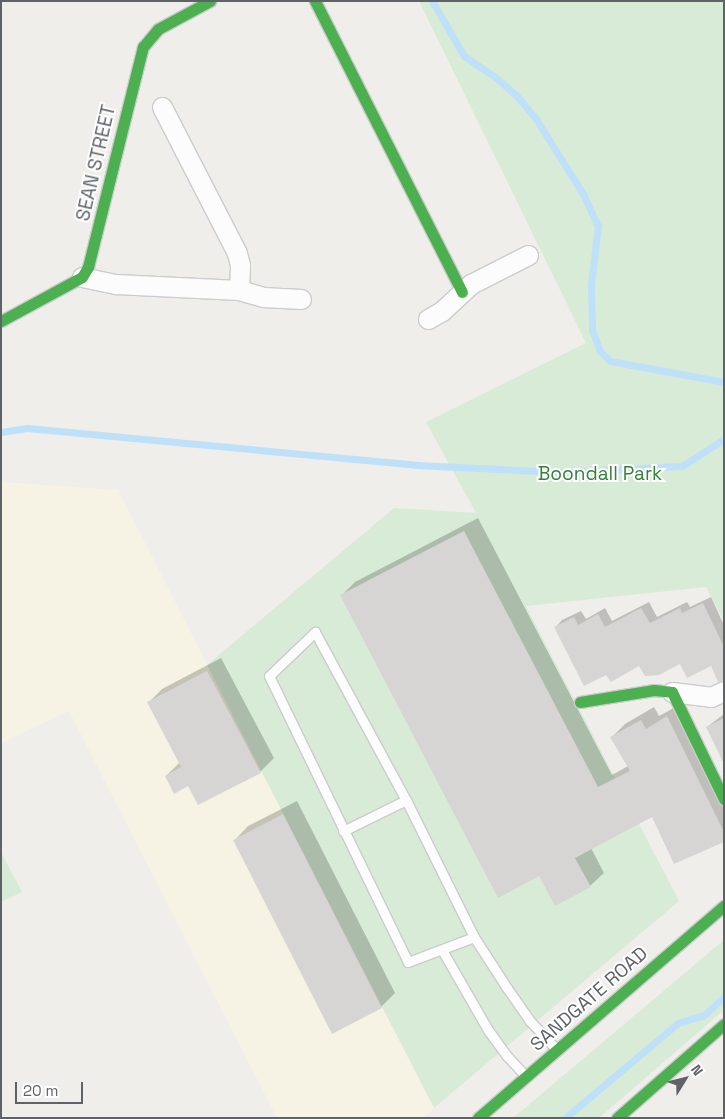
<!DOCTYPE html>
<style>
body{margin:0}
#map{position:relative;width:725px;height:1119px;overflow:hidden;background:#efeeea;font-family:"Space Grotesk",sans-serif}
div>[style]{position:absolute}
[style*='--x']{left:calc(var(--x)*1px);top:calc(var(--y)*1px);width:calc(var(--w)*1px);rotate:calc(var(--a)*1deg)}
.commercial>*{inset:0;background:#f7f3e4}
.green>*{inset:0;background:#d8ebd6}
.shadow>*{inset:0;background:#0003}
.stream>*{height:7px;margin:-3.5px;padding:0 3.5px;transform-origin:3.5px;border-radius:3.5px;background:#bfe0f9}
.building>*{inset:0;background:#d6d5d3}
.roads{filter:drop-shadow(1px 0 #cbcccc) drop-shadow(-1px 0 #cbcccc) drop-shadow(0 1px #cbcccc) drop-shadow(0 -1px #cbcccc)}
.lane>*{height:9px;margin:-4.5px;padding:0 4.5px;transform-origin:4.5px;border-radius:4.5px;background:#fdfcfc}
.street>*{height:19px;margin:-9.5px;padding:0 9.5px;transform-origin:9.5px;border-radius:9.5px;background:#fdfcfc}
.fast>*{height:11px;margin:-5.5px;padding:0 5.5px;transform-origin:5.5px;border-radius:5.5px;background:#4caf50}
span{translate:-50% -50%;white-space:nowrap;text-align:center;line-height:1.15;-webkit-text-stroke:4px #fff;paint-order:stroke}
.street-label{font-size:19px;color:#5f6368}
.park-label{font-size:19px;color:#348238}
.frame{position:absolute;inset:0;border:2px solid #5f6368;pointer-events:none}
.north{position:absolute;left:660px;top:1054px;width:50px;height:50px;-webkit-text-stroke:4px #fff;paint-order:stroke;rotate:54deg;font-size:14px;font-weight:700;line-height:20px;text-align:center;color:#5f6368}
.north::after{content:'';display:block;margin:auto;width:18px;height:22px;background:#5f6368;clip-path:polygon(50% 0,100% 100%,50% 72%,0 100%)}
.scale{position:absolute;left:15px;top:1082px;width:68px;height:22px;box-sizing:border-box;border:2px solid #5f6368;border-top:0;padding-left:6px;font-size:15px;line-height:18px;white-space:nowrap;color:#5f6368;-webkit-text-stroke:4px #fff;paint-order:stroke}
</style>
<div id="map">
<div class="commercial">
<i style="clip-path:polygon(1px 482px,118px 490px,434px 1108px,423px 1118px,277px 1118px,69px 711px,1px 743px)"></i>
</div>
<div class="green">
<i style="clip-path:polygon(419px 1px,724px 1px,724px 621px,706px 587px,526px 606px,679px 901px,434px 1108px,207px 665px,394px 508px,476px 513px,426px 422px,586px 343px)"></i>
<i style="clip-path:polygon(1px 852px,22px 892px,1px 902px)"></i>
<i style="clip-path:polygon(724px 940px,724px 1010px,599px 1118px,513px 1118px)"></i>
</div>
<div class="shadow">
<i style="clip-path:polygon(478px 518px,612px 775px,628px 766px,612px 737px,625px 724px,654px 707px,659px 716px,681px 704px,724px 792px,724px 840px,653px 816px,591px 848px,604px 873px,590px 886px,540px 874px,341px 596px,355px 582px)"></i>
<i style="clip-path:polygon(711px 597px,724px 625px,724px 668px,711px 665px,681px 662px,640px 664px,606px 673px,555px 628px,562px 620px,581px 611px,586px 619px,605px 608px,612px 621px,649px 602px,657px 617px,687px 602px,690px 607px)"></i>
<i style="clip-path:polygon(221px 658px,274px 758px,260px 772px,189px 785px,166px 776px,180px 762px,148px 703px,162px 689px)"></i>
<i style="clip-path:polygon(724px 714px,724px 756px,707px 727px)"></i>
<i style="clip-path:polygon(297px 801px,395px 993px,381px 1007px,235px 840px,248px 826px)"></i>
</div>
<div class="stream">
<i style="--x:432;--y:1;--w:64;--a:59.8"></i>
<i style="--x:464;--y:56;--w:36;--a:34"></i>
<i style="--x:494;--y:76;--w:29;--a:41"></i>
<i style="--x:516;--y:95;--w:31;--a:50"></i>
<i style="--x:536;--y:119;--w:89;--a:57.9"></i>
<i style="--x:583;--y:194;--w:35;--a:65"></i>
<i style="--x:598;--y:226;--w:59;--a:96.8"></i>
<i style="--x:591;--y:285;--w:45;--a:88.7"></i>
<i style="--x:592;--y:330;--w:22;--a:69"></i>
<i style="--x:600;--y:351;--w:14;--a:45"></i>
<i style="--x:610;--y:361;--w:116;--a:10.4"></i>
<i style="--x:1;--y:432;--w:26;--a:-9"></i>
<i style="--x:27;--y:428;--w:391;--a:5.4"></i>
<i style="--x:416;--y:465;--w:145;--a:2.8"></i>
<i style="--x:561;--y:472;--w:121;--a:-2.8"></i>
<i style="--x:682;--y:466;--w:50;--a:-32.7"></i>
<i style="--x:565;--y:1118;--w:148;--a:-40.1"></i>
<i style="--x:678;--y:1023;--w:27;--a:-17"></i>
<i style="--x:704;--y:1015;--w:27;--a:-42"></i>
</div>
<div class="building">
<i style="clip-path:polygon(464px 531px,598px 787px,630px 771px,610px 737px,641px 720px,646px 729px,667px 716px,724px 832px,724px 842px,674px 864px,652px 817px,575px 858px,591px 887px,555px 906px,539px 876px,498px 898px,340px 595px)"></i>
<i style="clip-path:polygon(703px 603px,724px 647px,724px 680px,718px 682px,711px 666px,687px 678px,680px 664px,659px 675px,645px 676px,639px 666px,611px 682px,606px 675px,584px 686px,554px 627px,574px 617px,578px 625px,598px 614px,605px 627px,641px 608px,650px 623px,680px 608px,682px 613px)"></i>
<i style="clip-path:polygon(207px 671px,261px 773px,198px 805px,188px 786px,174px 794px,165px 776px,181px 767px,147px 702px)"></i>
<i style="clip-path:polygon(724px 718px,724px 764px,706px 727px)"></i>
<i style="clip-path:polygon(283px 814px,382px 1008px,332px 1034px,233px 840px)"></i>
</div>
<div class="roads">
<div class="lane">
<i style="--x:315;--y:632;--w:191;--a:61.6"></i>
<i style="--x:406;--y:800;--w:153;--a:63.6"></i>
<i style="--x:474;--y:937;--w:71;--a:159.3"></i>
<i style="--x:408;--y:962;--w:318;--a:-115.9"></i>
<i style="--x:269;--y:676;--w:64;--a:-43.7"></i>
<i style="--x:343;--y:831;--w:70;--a:-26.2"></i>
<i style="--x:474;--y:937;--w:61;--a:57.1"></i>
<i style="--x:507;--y:988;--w:40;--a:55.1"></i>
<i style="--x:530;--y:1021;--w:35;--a:47"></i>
<i style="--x:442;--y:950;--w:92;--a:60.1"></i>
<i style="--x:488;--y:1030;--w:32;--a:54"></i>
<i style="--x:507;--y:1056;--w:25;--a:47"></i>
</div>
<div class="street">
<i style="--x:162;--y:107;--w:164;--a:62.8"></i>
<i style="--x:237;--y:253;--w:12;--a:76"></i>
<i style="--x:240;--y:265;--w:25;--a:92"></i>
<i style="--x:82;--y:277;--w:35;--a:12"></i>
<i style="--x:116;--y:284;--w:123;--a:2.8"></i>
<i style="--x:239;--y:290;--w:25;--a:16"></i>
<i style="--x:263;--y:297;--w:38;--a:3"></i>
<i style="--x:428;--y:319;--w:16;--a:-30"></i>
<i style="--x:442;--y:311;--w:40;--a:-43"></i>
<i style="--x:471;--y:284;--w:64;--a:-27"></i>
<i style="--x:672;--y:692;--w:39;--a:7"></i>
<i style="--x:711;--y:697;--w:14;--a:-25"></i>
</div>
<div class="fast">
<i style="--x:315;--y:1;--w:326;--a:63.2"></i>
<i style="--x:1;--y:321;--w:92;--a:-28.5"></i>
<i style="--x:82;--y:277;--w:12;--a:-59"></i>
<i style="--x:88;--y:267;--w:227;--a:-76"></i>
<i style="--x:143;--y:47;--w:23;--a:-50"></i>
<i style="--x:158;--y:29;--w:59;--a:-28.3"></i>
<i style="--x:580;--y:702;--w:75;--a:-9.2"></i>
<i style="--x:654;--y:690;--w:18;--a:6"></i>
<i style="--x:672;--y:692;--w:119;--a:64.1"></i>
<i style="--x:478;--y:1118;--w:325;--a:-40.8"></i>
<i style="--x:617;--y:1118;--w:142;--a:-41.3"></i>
</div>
</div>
<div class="street-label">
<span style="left:96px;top:163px;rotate:-77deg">SEAN STREET</span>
<span style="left:589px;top:999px;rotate:-41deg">SANDGATE ROAD</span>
</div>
<div class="park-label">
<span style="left:600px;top:474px">Boondall Park</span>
</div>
<div class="frame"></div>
<div class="north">N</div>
<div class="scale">20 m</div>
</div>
